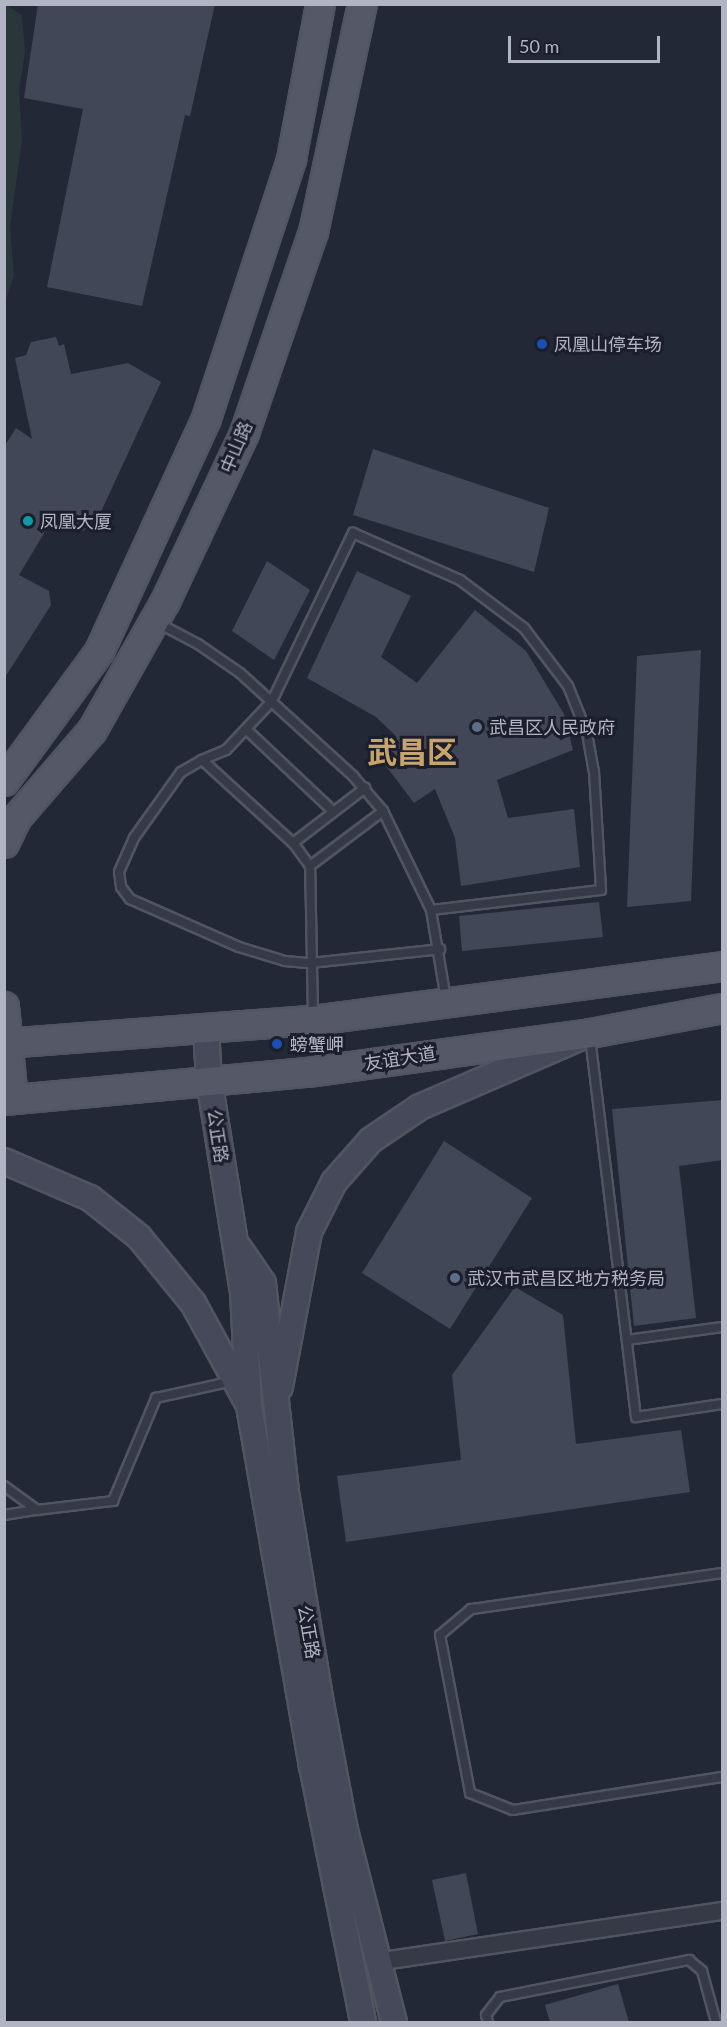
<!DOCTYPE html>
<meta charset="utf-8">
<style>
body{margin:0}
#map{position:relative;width:727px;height:2027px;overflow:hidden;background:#232836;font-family:Lato,"Noto Sans SC",sans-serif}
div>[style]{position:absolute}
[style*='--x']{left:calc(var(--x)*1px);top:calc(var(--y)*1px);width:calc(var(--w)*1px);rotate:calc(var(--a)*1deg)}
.green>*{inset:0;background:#29373b}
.building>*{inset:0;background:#424757}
.roads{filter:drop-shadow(2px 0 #515561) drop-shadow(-2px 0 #515561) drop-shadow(0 2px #515561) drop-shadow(0 -2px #515561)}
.service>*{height:8px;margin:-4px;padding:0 4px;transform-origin:4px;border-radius:4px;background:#363a47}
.minor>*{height:16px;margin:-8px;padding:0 8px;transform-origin:8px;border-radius:8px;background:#363a47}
.secondary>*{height:24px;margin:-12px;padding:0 12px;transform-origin:12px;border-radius:12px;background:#454959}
.primary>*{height:27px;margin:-13.5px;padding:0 13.5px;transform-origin:13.5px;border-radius:13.5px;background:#555967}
.dots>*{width:16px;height:16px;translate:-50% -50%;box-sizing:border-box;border:3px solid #1c1f2b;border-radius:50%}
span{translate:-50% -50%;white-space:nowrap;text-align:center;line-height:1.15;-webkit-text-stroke:6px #1c1f2b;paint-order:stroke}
.poi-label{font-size:18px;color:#b1b5c3}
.left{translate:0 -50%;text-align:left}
.street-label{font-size:18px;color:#b1b5c3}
.town-label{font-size:30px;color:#c7a469;font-weight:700}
.frame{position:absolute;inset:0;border:6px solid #b1b5c3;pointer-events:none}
.scale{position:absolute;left:508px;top:36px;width:152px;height:27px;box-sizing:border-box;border:3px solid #b1b5c3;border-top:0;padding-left:8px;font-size:18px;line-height:21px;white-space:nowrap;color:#b1b5c3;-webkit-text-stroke:4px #1c1f2b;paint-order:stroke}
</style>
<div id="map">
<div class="green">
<i style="clip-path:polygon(6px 5px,22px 15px,25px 52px,19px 91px,22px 140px,10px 227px,14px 276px,5px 302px)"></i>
</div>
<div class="building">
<i style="clip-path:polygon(38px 4px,215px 4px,190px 116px,185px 115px,142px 306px,47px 287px,83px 109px,24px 98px)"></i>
<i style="clip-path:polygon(56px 337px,59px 346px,64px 344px,71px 374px,128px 363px,161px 382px,99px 516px,83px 531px,55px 515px,19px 575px,49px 591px,51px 605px,4px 679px,4px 447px,16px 428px,32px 439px,15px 358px,26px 355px,31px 342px)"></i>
<i style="clip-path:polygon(373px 449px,549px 508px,534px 572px,353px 515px)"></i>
<i style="clip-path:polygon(267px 561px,310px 590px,274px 660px,232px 631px)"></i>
<i style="clip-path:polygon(357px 571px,411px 596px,381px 657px,417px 683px,475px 610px,526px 651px,564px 714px,573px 750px,497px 780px,508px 818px,574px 809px,580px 867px,461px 886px,455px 838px,435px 789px,414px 803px,376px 753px,397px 737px,376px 717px,307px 678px)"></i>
<i style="clip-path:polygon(701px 650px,691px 901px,627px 907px,637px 656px)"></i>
<i style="clip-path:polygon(599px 902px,603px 937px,462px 951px,459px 916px)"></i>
<i style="clip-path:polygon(723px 1100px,723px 1160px,679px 1166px,696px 1318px,634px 1326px,612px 1109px)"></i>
<i style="clip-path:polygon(444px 1141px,532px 1198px,450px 1329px,362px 1273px)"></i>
<i style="clip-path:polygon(515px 1287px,563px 1315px,576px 1444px,681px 1430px,690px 1492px,346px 1542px,337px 1476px,461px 1460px,452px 1375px)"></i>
<i style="clip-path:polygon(466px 1873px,478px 1934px,445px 1941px,432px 1880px)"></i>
<i style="clip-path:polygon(618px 1984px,629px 2022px,550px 2022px,545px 2005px)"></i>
</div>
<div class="roads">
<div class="service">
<i style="--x:158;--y:623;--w:45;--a:27.7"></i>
<i style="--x:198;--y:644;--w:51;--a:34.6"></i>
<i style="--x:240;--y:673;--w:153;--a:42.3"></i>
<i style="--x:353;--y:776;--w:46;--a:49.4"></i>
<i style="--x:383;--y:811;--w:110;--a:64.1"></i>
<i style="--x:431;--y:910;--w:91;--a:80.5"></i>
<i style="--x:248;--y:731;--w:117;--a:43.3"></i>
<i style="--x:202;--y:760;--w:26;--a:-23"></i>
<i style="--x:226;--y:750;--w:67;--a:-46.8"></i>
<i style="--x:272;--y:701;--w:187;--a:-64.3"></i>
<i style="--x:353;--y:533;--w:117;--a:23.7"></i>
<i style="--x:460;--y:580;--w:80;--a:36.9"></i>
<i style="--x:524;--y:628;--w:73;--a:52.8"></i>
<i style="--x:568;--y:686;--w:51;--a:68"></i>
<i style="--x:587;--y:733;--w:39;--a:80"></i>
<i style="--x:594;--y:771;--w:119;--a:86.6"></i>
<i style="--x:601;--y:890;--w:171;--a:173.3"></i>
<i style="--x:293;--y:843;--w:91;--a:-37.4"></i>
<i style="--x:310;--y:866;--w:29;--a:-126"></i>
<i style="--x:293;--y:843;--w:123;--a:-137.6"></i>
<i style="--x:202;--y:760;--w:24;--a:150"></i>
<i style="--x:181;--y:772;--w:81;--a:125.5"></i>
<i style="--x:134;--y:838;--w:37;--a:114"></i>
<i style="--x:119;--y:872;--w:15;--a:82"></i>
<i style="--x:121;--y:887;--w:15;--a:53"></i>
<i style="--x:130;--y:899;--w:119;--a:23.8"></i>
<i style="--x:239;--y:947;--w:48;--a:16.9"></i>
<i style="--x:285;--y:961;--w:25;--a:5"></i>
<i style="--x:310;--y:963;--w:131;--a:-6.1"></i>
<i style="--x:313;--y:1016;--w:150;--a:-91.1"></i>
<i style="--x:310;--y:866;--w:91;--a:-37"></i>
<i style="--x:590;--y:1037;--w:383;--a:83.1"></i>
<i style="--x:636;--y:1417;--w:87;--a:-8.6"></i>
<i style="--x:627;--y:1340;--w:96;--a:-7.8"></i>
<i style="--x:4;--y:1486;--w:41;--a:36"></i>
<i style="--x:37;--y:1510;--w:77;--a:-6.8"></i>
<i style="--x:113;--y:1501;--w:112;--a:-67.3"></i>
<i style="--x:156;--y:1398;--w:79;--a:-12.4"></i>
<i style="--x:4;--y:1515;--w:33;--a:-9"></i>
<i style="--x:722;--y:1573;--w:254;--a:171.8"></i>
<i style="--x:471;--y:1609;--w:40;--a:140"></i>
<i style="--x:440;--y:1635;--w:161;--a:79.2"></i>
<i style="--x:470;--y:1793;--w:46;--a:21.6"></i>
<i style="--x:513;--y:1810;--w:212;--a:-9"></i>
<i style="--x:488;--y:2022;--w:7;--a:-106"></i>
<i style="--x:486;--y:2015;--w:23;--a:-52"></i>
<i style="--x:500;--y:1997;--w:193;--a:-11.1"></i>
<i style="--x:689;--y:1960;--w:17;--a:40"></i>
<i style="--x:702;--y:1971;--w:53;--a:74.6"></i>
</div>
<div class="minor">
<i style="--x:376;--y:1962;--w:350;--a:-8.4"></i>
</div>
<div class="secondary">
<i style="--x:206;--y:1028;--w:52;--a:86.7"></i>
<i style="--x:209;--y:1080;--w:216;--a:80.9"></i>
<i style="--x:243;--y:1293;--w:113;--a:87"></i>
<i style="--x:249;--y:1406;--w:365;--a:80.1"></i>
<i style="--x:312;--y:1766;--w:261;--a:78.7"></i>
<i style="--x:4;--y:1161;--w:94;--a:23.3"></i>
<i style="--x:90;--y:1198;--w:63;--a:38.5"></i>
<i style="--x:139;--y:1237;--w:85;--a:50.7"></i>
<i style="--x:193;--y:1303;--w:111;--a:61.3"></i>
<i style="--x:239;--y:1248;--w:42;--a:55.6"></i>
<i style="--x:263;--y:1283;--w:210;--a:83.7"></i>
<i style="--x:286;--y:1492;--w:214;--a:80.6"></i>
<i style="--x:321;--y:1703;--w:129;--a:79.3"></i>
<i style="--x:345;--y:1830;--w:198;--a:75.7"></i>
<i style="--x:280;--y:1387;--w:158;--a:-79.4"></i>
<i style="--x:309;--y:1232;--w:56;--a:-63.4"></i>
<i style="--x:334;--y:1182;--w:56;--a:-48.6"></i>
<i style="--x:371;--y:1140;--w:59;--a:-34"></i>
<i style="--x:420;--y:1107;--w:171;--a:-23.4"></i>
</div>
<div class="primary">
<i style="--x:4;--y:781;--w:161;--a:-53.8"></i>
<i style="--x:99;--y:651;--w:256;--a:-65.3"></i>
<i style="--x:206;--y:418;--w:273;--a:-71.8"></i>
<i style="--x:291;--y:159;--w:158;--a:-79.4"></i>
<i style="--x:4;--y:843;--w:28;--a:-64"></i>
<i style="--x:16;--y:818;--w:116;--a:-49.2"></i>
<i style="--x:92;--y:730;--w:148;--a:-60.5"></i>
<i style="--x:165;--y:601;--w:186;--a:-64.8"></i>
<i style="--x:244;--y:433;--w:213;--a:-71.1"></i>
<i style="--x:313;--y:232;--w:233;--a:-77.9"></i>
<i style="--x:4;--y:1006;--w:93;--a:84.5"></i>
<i style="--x:4;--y:1043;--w:310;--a:-4.3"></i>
<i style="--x:313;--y:1020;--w:413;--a:-7.5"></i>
<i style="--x:4;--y:1100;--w:304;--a:-5.3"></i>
<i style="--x:307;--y:1072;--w:286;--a:-7.8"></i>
<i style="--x:590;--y:1033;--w:134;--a:-10.7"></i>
</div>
</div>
<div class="dots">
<i style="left:542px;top:344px;background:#1a4fb4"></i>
<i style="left:28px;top:521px;background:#0f9aa8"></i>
<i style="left:477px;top:727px;background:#5c6f8a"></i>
<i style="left:277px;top:1044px;background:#1a4fb4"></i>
<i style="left:455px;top:1278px;background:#5c6f8a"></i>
</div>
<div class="poi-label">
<span class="left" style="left:554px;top:344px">凤凰山停车场</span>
<span class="left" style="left:40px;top:521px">凤凰大厦</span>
<span class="left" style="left:489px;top:727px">武昌区人民政府</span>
<span class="left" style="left:290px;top:1044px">螃蟹岬</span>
<span class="left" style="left:467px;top:1278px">武汉市武昌区地方税务局</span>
</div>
<div class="street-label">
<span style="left:236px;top:447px;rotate:-67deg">中山路</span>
<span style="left:400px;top:1058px;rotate:-9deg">友谊大道</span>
<span style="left:218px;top:1136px;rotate:81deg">公正路</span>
<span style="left:309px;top:1632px;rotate:80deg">公正路</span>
</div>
<div class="town-label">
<span style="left:412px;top:751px">武昌区</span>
</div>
<div class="frame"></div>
<div class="scale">50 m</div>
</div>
